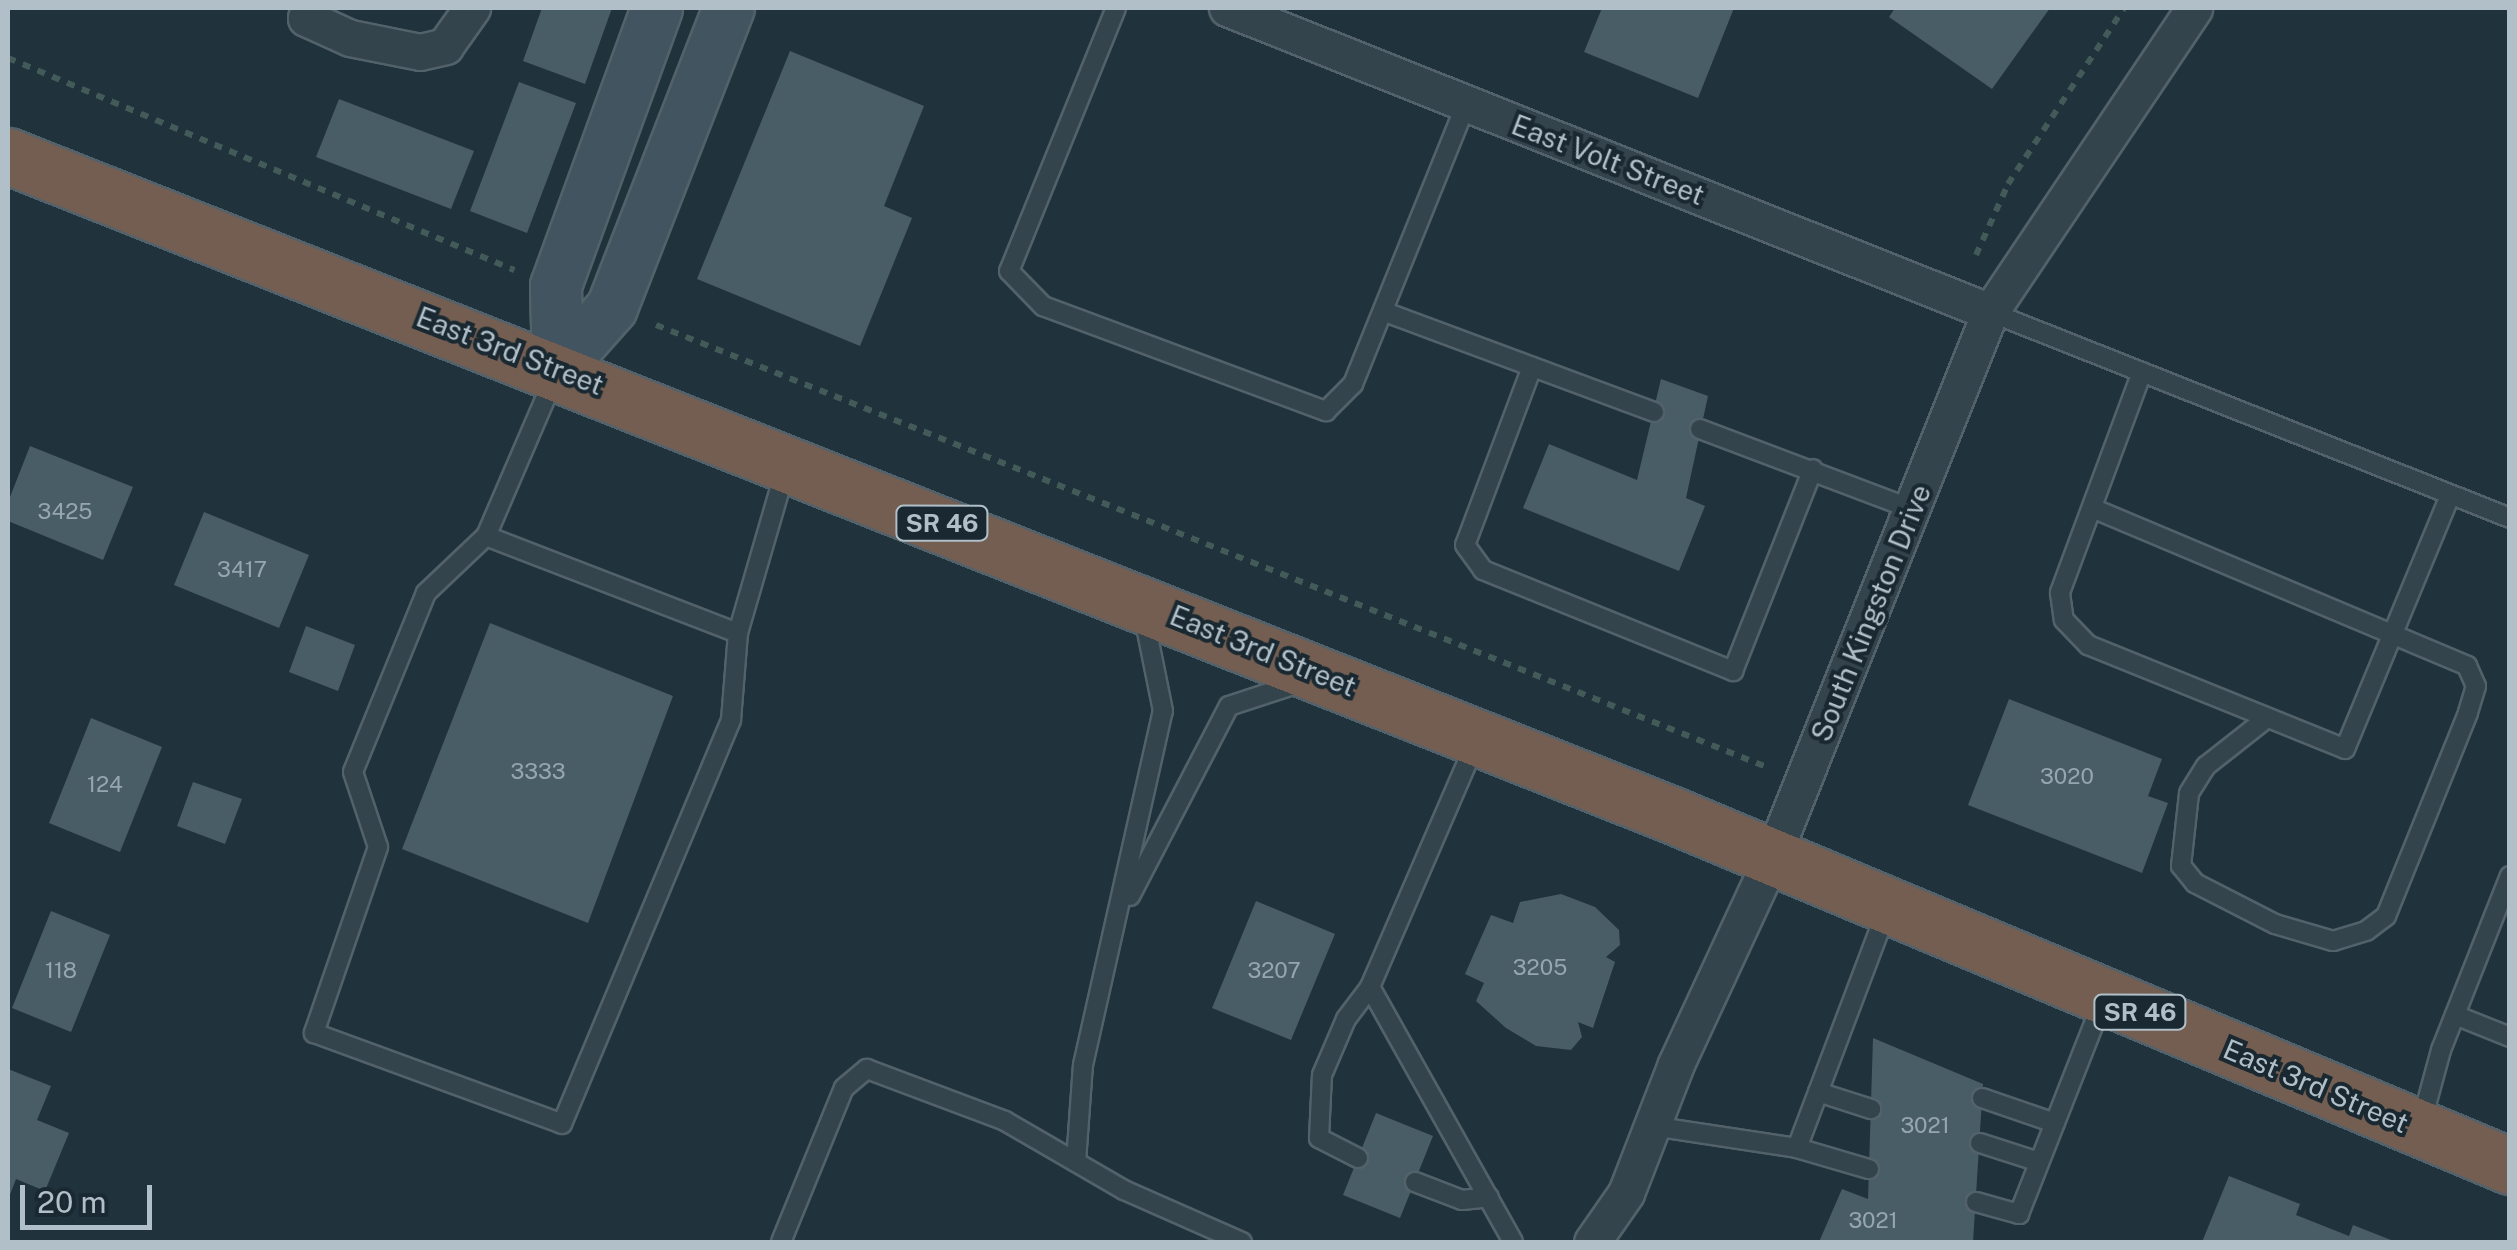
<!DOCTYPE html>
<style>
body{margin:0}
#map{position:relative;width:2517px;height:1250px;overflow:hidden;background:#20333c;font-family:"Public Sans",sans-serif}
div>[style]{position:absolute}
[style*='--x']{left:calc(var(--x)*1px);top:calc(var(--y)*1px);width:calc(var(--w)*1px);rotate:calc(var(--a)*1deg)}
.building>*{inset:0;background:#495d67}
.path>*{height:6px;margin-top:-3px;transform-origin:0;background:repeating-linear-gradient(90deg,#425b58 0 8px,transparent 0 16px)}
.roads{filter:drop-shadow(2px 0 #53626a) drop-shadow(-2px 0 #53626a) drop-shadow(0 2px #53626a) drop-shadow(0 -2px #53626a)}
.lane>*{height:18px;margin:-9px;padding:0 9px;transform-origin:9px;border-radius:9px;background:#34444c}
.street>*{height:35px;margin:-17.5px;padding:0 17.5px;transform-origin:17.5px;border-radius:17.5px;background:#34444c}
.secondary>*{height:50px;margin:-25px;padding:0 25px;transform-origin:25px;border-radius:25px;background:#425460}
.highway>*{height:55px;margin:-27.5px;padding:0 27.5px;transform-origin:27.5px;border-radius:27.5px;background:#735e51}
span{translate:-50% -50%;white-space:nowrap;text-align:center;line-height:1.15;-webkit-text-stroke:8px #1a2931;paint-order:stroke}
.number-label{font-size:22px;color:#96a6b0}
.number-label span{-webkit-text-stroke-width:0}
.shield-label span{padding:2px 8px;background:#1a2931;border:2px solid;border-radius:8px;-webkit-text-stroke-width:0}
.shield-label{font-size:25px;color:#b0bfc8;font-weight:700}
.street-label{font-size:28px;color:#b0bfc8}
.frame{position:absolute;inset:0;border:10px solid #b0bfc8;pointer-events:none}
.scale{position:absolute;left:20px;top:1185px;width:132px;height:45px;box-sizing:border-box;border:5px solid #b0bfc8;border-top:0;padding-left:12px;font-size:30px;line-height:35px;white-space:nowrap;color:#b0bfc8;-webkit-text-stroke:8px #1a2931;paint-order:stroke}
</style>
<div id="map">
<div class="building">
<i style="clip-path:polygon(542px 8px,612px 8px,585px 84px,523px 61px)"></i>
<i style="clip-path:polygon(1602px 8px,1734px 8px,1698px 98px,1584px 52px)"></i>
<i style="clip-path:polygon(1895px 8px,2050px 8px,1992px 89px,1889px 17px)"></i>
<i style="clip-path:polygon(790px 51px,924px 106px,884px 206px,912px 218px,860px 346px,697px 279px)"></i>
<i style="clip-path:polygon(519px 82px,576px 103px,527px 233px,470px 211px)"></i>
<i style="clip-path:polygon(339px 99px,474px 151px,451px 209px,316px 157px)"></i>
<i style="clip-path:polygon(1661px 379px,1708px 396px,1686px 498px,1705px 506px,1679px 571px,1523px 508px,1549px 444px,1637px 480px)"></i>
<i style="clip-path:polygon(30px 446px,133px 487px,103px 560px,8px 521px,8px 502px)"></i>
<i style="clip-path:polygon(204px 512px,309px 555px,279px 628px,174px 585px)"></i>
<i style="clip-path:polygon(490px 623px,673px 696px,588px 923px,402px 849px)"></i>
<i style="clip-path:polygon(306px 626px,355px 645px,338px 691px,289px 672px)"></i>
<i style="clip-path:polygon(2009px 699px,2162px 759px,2148px 796px,2168px 803px,2142px 873px,1968px 805px)"></i>
<i style="clip-path:polygon(91px 718px,162px 747px,120px 852px,49px 823px)"></i>
<i style="clip-path:polygon(193px 782px,242px 799px,225px 844px,177px 826px)"></i>
<i style="clip-path:polygon(1561px 894px,1595px 907px,1619px 930px,1620px 945px,1606px 957px,1615px 962px,1593px 1028px,1578px 1022px,1582px 1037px,1571px 1050px,1536px 1046px,1506px 1028px,1476px 1001px,1484px 983px,1465px 974px,1491px 915px,1513px 923px,1520px 902px)"></i>
<i style="clip-path:polygon(1256px 901px,1335px 934px,1291px 1040px,1212px 1008px)"></i>
<i style="clip-path:polygon(51px 911px,110px 935px,71px 1032px,12px 1008px)"></i>
<i style="clip-path:polygon(1873px 1038px,1983px 1084px,1973px 1242px,1819px 1242px,1842px 1189px,1868px 1199px)"></i>
<i style="clip-path:polygon(8px 1069px,51px 1086px,37px 1120px,69px 1133px,45px 1191px,16px 1179px,8px 1200px)"></i>
<i style="clip-path:polygon(1376px 1113px,1433px 1136px,1400px 1218px,1343px 1195px)"></i>
<i style="clip-path:polygon(2229px 1176px,2300px 1204px,2296px 1215px,2349px 1236px,2353px 1225px,2396px 1242px,2202px 1242px)"></i>
</div>
<div class="path">
<i style="--x:8;--y:58;--w:549;--a:22.73"></i>
<i style="--x:1976;--y:255;--w:78;--a:-65.7"></i>
<i style="--x:2008;--y:184;--w:211;--a:-56.6"></i>
<i style="--x:656;--y:325;--w:1198;--a:21.7"></i>
</div>
<div class="roads">
<div class="lane">
<i style="--x:1116;--y:8;--w:284;--a:112.1"></i>
<i style="--x:1009;--y:271;--w:49;--a:45.8"></i>
<i style="--x:1043;--y:306;--w:302;--a:20.4"></i>
<i style="--x:1326;--y:411;--w:38;--a:-45"></i>
<i style="--x:1353;--y:384;--w:301;--a:-68"></i>
<i style="--x:1385;--y:312;--w:287;--a:20.4"></i>
<i style="--x:1990;--y:312;--w:559;--a:21.61"></i>
<i style="--x:1532;--y:367;--w:190;--a:110.6"></i>
<i style="--x:1465;--y:545;--w:31;--a:54"></i>
<i style="--x:1483;--y:570;--w:270;--a:22"></i>
<i style="--x:1733;--y:671;--w:217;--a:-68.4"></i>
<i style="--x:2142;--y:372;--w:236;--a:110.4"></i>
<i style="--x:2060;--y:593;--w:27;--a:82"></i>
<i style="--x:2064;--y:620;--w:35;--a:46"></i>
<i style="--x:2088;--y:645;--w:277;--a:22"></i>
<i style="--x:2345;--y:749;--w:275;--a:-67.5"></i>
<i style="--x:555;--y:376;--w:174;--a:113.3"></i>
<i style="--x:486;--y:536;--w:83;--a:136.5"></i>
<i style="--x:426;--y:593;--w:193;--a:112.2"></i>
<i style="--x:353;--y:772;--w:79;--a:71.6"></i>
<i style="--x:378;--y:847;--w:197;--a:109"></i>
<i style="--x:314;--y:1033;--w:264;--a:20.1"></i>
<i style="--x:562;--y:1124;--w:438;--a:-67.3"></i>
<i style="--x:731;--y:720;--w:87;--a:-85.4"></i>
<i style="--x:738;--y:633;--w:169;--a:-73.8"></i>
<i style="--x:1700;--y:429;--w:229;--a:20.7"></i>
<i style="--x:2092;--y:508;--w:407;--a:22.8"></i>
<i style="--x:2467;--y:666;--w:22;--a:66"></i>
<i style="--x:2476;--y:686;--w:28;--a:107"></i>
<i style="--x:2468;--y:713;--w:219;--a:112"></i>
<i style="--x:2386;--y:916;--w:25;--a:143"></i>
<i style="--x:2366;--y:931;--w:34;--a:163"></i>
<i style="--x:2333;--y:941;--w:60;--a:-163.7"></i>
<i style="--x:2275;--y:924;--w:90;--a:-152.9"></i>
<i style="--x:2195;--y:883;--w:22;--a:-129"></i>
<i style="--x:2181;--y:866;--w:73;--a:-83.7"></i>
<i style="--x:2189;--y:793;--w:32;--a:-58"></i>
<i style="--x:2206;--y:766;--w:78;--a:-38.2"></i>
<i style="--x:486;--y:536;--w:270;--a:21.1"></i>
<i style="--x:1476;--y:742;--w:267;--a:113.4"></i>
<i style="--x:1370;--y:987;--w:292;--a:60.7"></i>
<i style="--x:1130;--y:896;--w:214;--a:-62.5"></i>
<i style="--x:1229;--y:706;--w:74;--a:-18.2"></i>
<i style="--x:2455;--y:1015;--w:59;--a:21.8"></i>
<i style="--x:1818;--y:1092;--w:56;--a:17.8"></i>
<i style="--x:1982;--y:1098;--w:77;--a:18.9"></i>
<i style="--x:2422;--y:1120;--w:73;--a:-74.8"></i>
<i style="--x:2441;--y:1050;--w:187;--a:-68.4"></i>
<i style="--x:1652;--y:1126;--w:147;--a:8.6"></i>
<i style="--x:1797;--y:1148;--w:252;--a:-69.3"></i>
<i style="--x:1980;--y:1143;--w:62;--a:17.9"></i>
<i style="--x:1797;--y:1148;--w:75;--a:16.3"></i>
<i style="--x:1358;--y:1158;--w:44;--a:-152.9"></i>
<i style="--x:1319;--y:1138;--w:63;--a:-87.3"></i>
<i style="--x:1322;--y:1075;--w:61;--a:-66.8"></i>
<i style="--x:1346;--y:1019;--w:40;--a:-53"></i>
<i style="--x:1076;--y:1162;--w:97;--a:-85.9"></i>
<i style="--x:1083;--y:1065;--w:363;--a:-77.3"></i>
<i style="--x:1163;--y:711;--w:86;--a:-101.4"></i>
<i style="--x:1146;--y:627;--w:13;--a:-129"></i>
<i style="--x:1415;--y:1182;--w:50;--a:21"></i>
<i style="--x:1462;--y:1200;--w:27;--a:-6"></i>
<i style="--x:1976;--y:1202;--w:45;--a:15.6"></i>
<i style="--x:2019;--y:1214;--w:229;--a:-68.5"></i>
<i style="--x:781;--y:1242;--w:166;--a:-67.8"></i>
<i style="--x:844;--y:1088;--w:30;--a:-40"></i>
<i style="--x:867;--y:1069;--w:147;--a:20.6"></i>
<i style="--x:1005;--y:1121;--w:138;--a:30.1"></i>
<i style="--x:1124;--y:1190;--w:129;--a:23.8"></i>
</div>
<div class="street">
<i style="--x:311;--y:8;--w:11;--a:117"></i>
<i style="--x:306;--y:18;--w:48;--a:24.4"></i>
<i style="--x:350;--y:38;--w:71;--a:11.3"></i>
<i style="--x:420;--y:52;--w:26;--a:-13"></i>
<i style="--x:445;--y:46;--w:47;--a:-54.6"></i>
<i style="--x:1227;--y:8;--w:821;--a:21.72"></i>
<i style="--x:1592;--y:1242;--w:60;--a:-55.2"></i>
<i style="--x:1626;--y:1193;--w:138;--a:-68.8"></i>
<i style="--x:1676;--y:1064;--w:230;--a:-65.1"></i>
<i style="--x:1773;--y:855;--w:585;--a:-68.22"></i>
<i style="--x:1990;--y:312;--w:366;--a:-56.1"></i>
</div>
<div class="secondary">
<i style="--x:558;--y:369;--w:81;--a:-48.5"></i>
<i style="--x:612;--y:308;--w:322;--a:-68.7"></i>
<i style="--x:558;--y:369;--w:83;--a:-91.4"></i>
<i style="--x:556;--y:286;--w:296;--a:-70"></i>
</div>
<div class="highway">
<i style="--x:8;--y:156;--w:1788;--a:21.6"></i>
<i style="--x:1670;--y:814;--w:911;--a:22.74"></i>
</div>
</div>
<div class="number-label">
<span style="left:65px;top:512px">3425</span>
<span style="left:242px;top:570px">3417</span>
<span style="left:538px;top:772px">3333</span>
<span style="left:2067px;top:777px">3020</span>
<span style="left:105px;top:785px">124</span>
<span style="left:1540px;top:968px">3205</span>
<span style="left:61px;top:971px">118</span>
<span style="left:1274px;top:971px">3207</span>
<span style="left:1925px;top:1126px">3021</span>
<span style="left:1873px;top:1221px">3021</span>
</div>
<div class="shield-label">
<span style="left:942px;top:523px">SR 46</span>
<span style="left:2140px;top:1012px">SR 46</span>
</div>
<div class="street-label">
<span style="left:1608px;top:160px;rotate:21deg">East Volt Street</span>
<span style="left:510px;top:351px;rotate:21deg">East 3rd Street</span>
<span style="left:1871px;top:613px;rotate:-68deg">South Kingston Drive</span>
<span style="left:1263px;top:651px;rotate:22deg">East 3rd Street</span>
<span style="left:2316px;top:1086px;rotate:23deg">East 3rd Street</span>
</div>
<div class="frame"></div>
<div class="scale">20 m</div>
</div>
